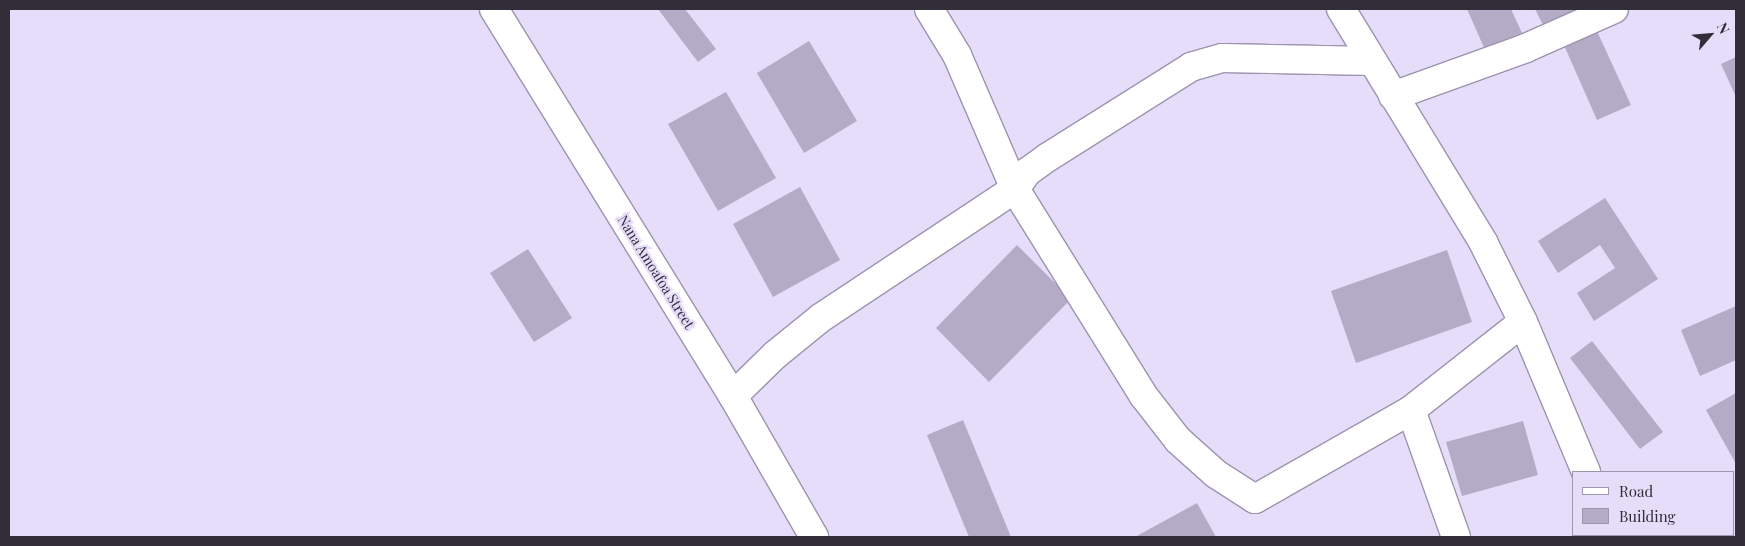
<!DOCTYPE html>
<style>
body{margin:0}
#map{position:relative;width:1745px;height:546px;overflow:hidden;background:#e5ddf9;font-family:"Playfair Display",serif}
div>[style]{position:absolute}
[style*='--x']{left:calc(var(--x)*1px);top:calc(var(--y)*1px);width:calc(var(--w)*1px);rotate:calc(var(--a)*1deg)}
.building>*{inset:0;background:#b4acc7}
.roads{filter:drop-shadow(1px 0 #9b94ae) drop-shadow(-1px 0 #9b94ae) drop-shadow(0 1px #9b94ae) drop-shadow(0 -1px #9b94ae)}
.minor>*{height:28px;margin:-14px;padding:0 14px;transform-origin:14px;border-radius:14px;background:#fff}
span{translate:-50% -50%;white-space:nowrap;text-align:center;line-height:1.15;-webkit-text-stroke:4.5px #e5ddf9;paint-order:stroke}
.street-label{font-size:14px;color:#312e39}
.frame{position:absolute;inset:0;border:10px solid #312e39;pointer-events:none}
.legend{position:absolute;left:1572px;top:471px;width:162px;height:65px;box-sizing:border-box;background:#e5ddf9;border:1px solid #9d97ac;margin:0;padding:6px 9px;list-style:none;font-size:15px;color:#312e39}
.legend li{display:flex;align-items:center;gap:10px;height:25px}
.legend b{width:25px;border:1px solid #9d97ac}
.north{position:absolute;left:1685px;top:10px;width:50px;height:50px;-webkit-text-stroke:4px #e5ddf9;paint-order:stroke;rotate:63deg;font-size:14px;font-weight:700;line-height:20px;text-align:center;color:#312e39}
.north::after{content:'';display:block;margin:auto;width:18px;height:22px;background:#312e39;clip-path:polygon(50% 0,100% 100%,50% 72%,0 100%)}
</style>
<div id="map">
<div class="building">
<i style="clip-path:polygon(658px 9px,685px 9px,716px 49px,698px 62px)"></i>
<i style="clip-path:polygon(1467px 9px,1511px 9px,1522px 33px,1485px 50px)"></i>
<i style="clip-path:polygon(1535px 9px,1595px 9px,1547px 33px)"></i>
<i style="clip-path:polygon(1596px 29px,1631px 105px,1597px 120px,1563px 43px)"></i>
<i style="clip-path:polygon(809px 41px,857px 121px,804px 153px,757px 73px)"></i>
<i style="clip-path:polygon(1736px 57px,1736px 97px,1721px 64px)"></i>
<i style="clip-path:polygon(726px 92px,776px 178px,718px 211px,668px 124px)"></i>
<i style="clip-path:polygon(800px 187px,840px 260px,773px 297px,733px 224px)"></i>
<i style="clip-path:polygon(1605px 198px,1658px 279px,1594px 321px,1577px 293px,1615px 268px,1600px 245px,1558px 273px,1538px 241px)"></i>
<i style="clip-path:polygon(1017px 245px,1071px 299px,989px 382px,936px 328px)"></i>
<i style="clip-path:polygon(528px 249px,572px 318px,534px 342px,490px 273px)"></i>
<i style="clip-path:polygon(1447px 250px,1472px 322px,1356px 363px,1331px 291px)"></i>
<i style="clip-path:polygon(1736px 306px,1736px 360px,1700px 376px,1681px 330px)"></i>
<i style="clip-path:polygon(1592px 341px,1663px 432px,1640px 449px,1570px 358px)"></i>
<i style="clip-path:polygon(1736px 393px,1736px 464px,1706px 410px)"></i>
<i style="clip-path:polygon(963px 420px,1011px 537px,969px 537px,927px 435px)"></i>
<i style="clip-path:polygon(1523px 421px,1538px 475px,1462px 496px,1446px 442px)"></i>
<i style="clip-path:polygon(1197px 503px,1216px 537px,1135px 537px)"></i>
</div>
<div class="roads">
<div class="minor">
<i style="--x:494;--y:9;--w:455;--a:58.3"></i>
<i style="--x:733;--y:396;--w:163;--a:60.1"></i>
<i style="--x:1341;--y:9;--w:273;--a:58.6"></i>
<i style="--x:1483;--y:242;--w:89;--a:63.4"></i>
<i style="--x:1523;--y:322;--w:163;--a:67.2"></i>
<i style="--x:1372;--y:61;--w:150;--a:-178.9"></i>
<i style="--x:1222;--y:58;--w:32;--a:164"></i>
<i style="--x:1191;--y:67;--w:169;--a:147.8"></i>
<i style="--x:1048;--y:157;--w:26;--a:144"></i>
<i style="--x:1027;--y:172;--w:21;--a:125"></i>
<i style="--x:1015;--y:189;--w:243;--a:58.1"></i>
<i style="--x:1143;--y:395;--w:57;--a:52.1"></i>
<i style="--x:1178;--y:440;--w:51;--a:41.8"></i>
<i style="--x:1216;--y:474;--w:46;--a:32.7"></i>
<i style="--x:1255;--y:499;--w:180;--a:-29.7"></i>
<i style="--x:1411;--y:410;--w:142;--a:-38.2"></i>
<i style="--x:1393;--y:96;--w:141;--a:-19.8"></i>
<i style="--x:1526;--y:48;--w:96;--a:-23.9"></i>
<i style="--x:733;--y:396;--w:59;--a:-44.3"></i>
<i style="--x:775;--y:355;--w:60;--a:-39"></i>
<i style="--x:822;--y:317;--w:232;--a:-33.6"></i>
<i style="--x:1015;--y:189;--w:146;--a:-113.4"></i>
<i style="--x:957;--y:55;--w:54;--a:-121.3"></i>
<i style="--x:1411;--y:410;--w:135;--a:70.5"></i>
<i style="--x:1612;--y:535;--w:2;--a:63"></i>
<i style="--x:1713;--y:537;--w:5;--a:-22"></i>
</div>
</div>
<div class="street-label">
<span style="left:656px;top:272px;rotate:58deg">Nana Amoafoa Street</span>
</div>
<div class="frame"></div>
<ul class="legend">
<li><b style="height:6px;background:#fff"></b>Road</li>
<li><b style="height:14px;background:#b4acc7"></b>Building</li>
</ul>
<div class="north">N</div>
</div>
